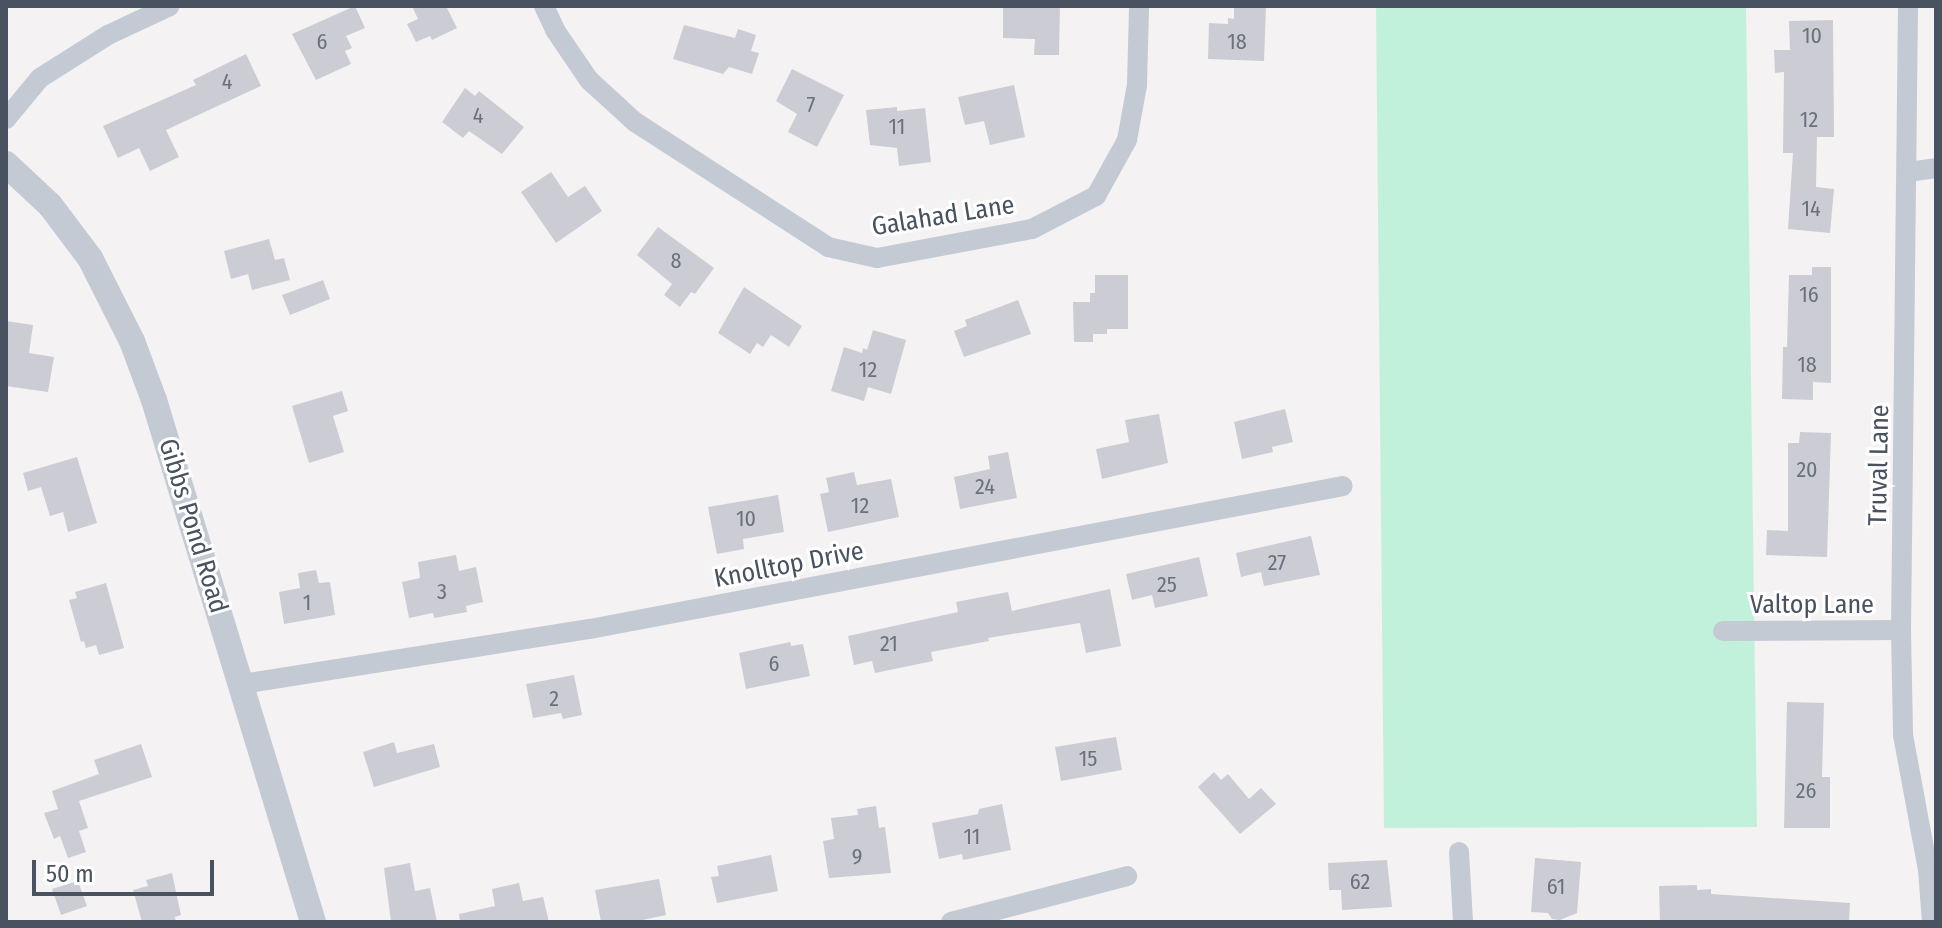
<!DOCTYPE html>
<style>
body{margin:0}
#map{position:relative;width:1942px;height:928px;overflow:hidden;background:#f4f2f2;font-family:"Fira Sans Condensed",sans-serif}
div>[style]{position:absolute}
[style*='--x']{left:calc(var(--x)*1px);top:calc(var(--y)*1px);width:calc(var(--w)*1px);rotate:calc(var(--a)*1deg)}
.green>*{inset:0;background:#c2f1db}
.building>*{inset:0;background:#cccdd4}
.minor>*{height:20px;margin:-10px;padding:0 10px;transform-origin:10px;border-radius:10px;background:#c3cad3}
.tertiary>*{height:26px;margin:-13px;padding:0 13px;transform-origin:13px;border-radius:13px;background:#c3cad3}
span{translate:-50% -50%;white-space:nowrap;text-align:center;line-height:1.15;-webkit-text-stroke:6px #fff;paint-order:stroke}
.number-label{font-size:22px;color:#6a717d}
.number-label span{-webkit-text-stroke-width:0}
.street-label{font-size:26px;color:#495260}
.frame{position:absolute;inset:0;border:8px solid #495260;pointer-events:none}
.scale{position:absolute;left:32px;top:860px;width:182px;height:36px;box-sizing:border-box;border:4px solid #495260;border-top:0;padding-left:10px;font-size:24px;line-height:28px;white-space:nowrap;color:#495260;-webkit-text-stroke:6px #fff;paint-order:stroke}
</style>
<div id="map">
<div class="green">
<i style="clip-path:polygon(1376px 6px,1746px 6px,1757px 827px,1384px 828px)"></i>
</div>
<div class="building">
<i style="clip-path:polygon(355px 6px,365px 28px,346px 36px,352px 48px,345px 51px,351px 64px,316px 80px,292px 34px)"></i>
<i style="clip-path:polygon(412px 6px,446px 6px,457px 28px,432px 40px,430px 36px,416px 42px,407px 24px,418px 19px)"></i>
<i style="clip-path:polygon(1003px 6px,1060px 6px,1059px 55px,1034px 55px,1035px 39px,1003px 38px)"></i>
<i style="clip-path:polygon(1234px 6px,1266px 6px,1264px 61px,1208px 59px,1209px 23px,1228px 24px,1228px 18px,1234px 19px)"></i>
<i style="clip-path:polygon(1833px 20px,1834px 137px,1817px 137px,1816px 187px,1834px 189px,1830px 233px,1788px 229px,1793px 153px,1783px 153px,1784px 72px,1775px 73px,1774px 50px,1790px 50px,1789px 21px)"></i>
<i style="clip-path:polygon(684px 25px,735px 38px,738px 29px,756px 35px,751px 51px,759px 53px,752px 74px,729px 67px,723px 74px,673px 59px)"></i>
<i style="clip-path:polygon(246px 54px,261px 86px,166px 130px,179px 157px,150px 171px,139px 148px,118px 158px,103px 126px,196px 85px,193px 80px)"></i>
<i style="clip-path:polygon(792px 69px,844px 95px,817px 147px,788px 132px,797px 114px,776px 101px)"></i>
<i style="clip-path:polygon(1014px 85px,1025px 137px,990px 145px,984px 121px,965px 125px,958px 97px)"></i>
<i style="clip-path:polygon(465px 88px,475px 96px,479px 91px,524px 127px,502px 154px,469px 131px,463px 138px,442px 122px)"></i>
<i style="clip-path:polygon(897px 107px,897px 111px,925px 108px,931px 162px,899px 166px,897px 148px,870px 145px,866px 110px)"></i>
<i style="clip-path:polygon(551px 172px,568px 197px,585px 186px,602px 211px,556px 243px,521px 192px)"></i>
<i style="clip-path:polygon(658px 227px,714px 268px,695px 294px,691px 292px,680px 307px,664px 295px,672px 284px,637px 255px)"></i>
<i style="clip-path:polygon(269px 239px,275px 260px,284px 258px,290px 280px,252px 290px,248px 274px,231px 279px,224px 251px)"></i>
<i style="clip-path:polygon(1812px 267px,1831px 267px,1831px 383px,1813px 382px,1813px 400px,1782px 399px,1783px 347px,1787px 347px,1789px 275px,1812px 275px)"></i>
<i style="clip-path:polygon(1095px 275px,1128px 275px,1128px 329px,1107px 329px,1107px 334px,1093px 334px,1093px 342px,1074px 342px,1073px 302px,1090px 302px,1090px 293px,1095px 293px)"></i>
<i style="clip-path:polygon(323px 280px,330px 299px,290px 315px,282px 295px)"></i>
<i style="clip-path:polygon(744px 287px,802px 326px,789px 347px,771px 335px,763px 347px,757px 343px,750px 354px,718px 333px)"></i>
<i style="clip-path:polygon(1018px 300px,1031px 334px,964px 357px,954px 331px,967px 326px,965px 320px)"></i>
<i style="clip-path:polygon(6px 321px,33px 325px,29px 353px,54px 357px,48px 392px,6px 386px)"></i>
<i style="clip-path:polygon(873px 330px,906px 340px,891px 394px,868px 387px,864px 401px,831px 391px,844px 347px,862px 353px,863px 348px,867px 350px)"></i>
<i style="clip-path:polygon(342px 391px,348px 411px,333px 416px,344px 452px,309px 463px,292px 406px)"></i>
<i style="clip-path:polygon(1285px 409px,1293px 442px,1272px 447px,1273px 452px,1242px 459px,1234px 422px)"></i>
<i style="clip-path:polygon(1159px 414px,1168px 463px,1102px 479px,1096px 449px,1129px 442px,1125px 420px)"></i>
<i style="clip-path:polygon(1800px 432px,1831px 433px,1827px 557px,1766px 555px,1767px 530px,1788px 531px,1788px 443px,1799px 443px)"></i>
<i style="clip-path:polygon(1008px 452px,1017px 498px,960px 509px,954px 477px,990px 469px,988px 456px)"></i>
<i style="clip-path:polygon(77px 457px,97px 523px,68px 532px,63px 512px,50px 516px,41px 487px,28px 491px,23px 473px)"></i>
<i style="clip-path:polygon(854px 472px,857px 485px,891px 479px,899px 517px,828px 532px,820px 494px,829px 492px,826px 478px)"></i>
<i style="clip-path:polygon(778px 495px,784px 532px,743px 539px,744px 549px,717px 554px,708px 507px)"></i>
<i style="clip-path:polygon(1311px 536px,1320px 575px,1264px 586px,1261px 572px,1241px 577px,1236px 553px)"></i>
<i style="clip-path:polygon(456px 555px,459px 571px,476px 567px,483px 602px,466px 606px,467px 612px,434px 618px,433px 613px,409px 618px,402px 582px,420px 578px,418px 562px)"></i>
<i style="clip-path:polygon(1199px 557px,1208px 596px,1155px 608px,1152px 595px,1132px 600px,1126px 574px)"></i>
<i style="clip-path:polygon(316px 570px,319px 583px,330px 582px,335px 615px,284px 624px,279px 592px,300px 588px,298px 573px)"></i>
<i style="clip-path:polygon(106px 583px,124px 648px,99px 655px,96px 645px,86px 648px,84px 641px,81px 642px,69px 600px,77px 598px,75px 592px)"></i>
<i style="clip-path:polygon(1110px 589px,1121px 646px,1086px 653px,1080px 623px,988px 638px,989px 641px,931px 652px,933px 661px,875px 673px,872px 661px,854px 665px,848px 636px,958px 612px,956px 602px,1008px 592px,1012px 611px)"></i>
<i style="clip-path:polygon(790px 642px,791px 646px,803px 644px,810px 676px,746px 689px,739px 653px)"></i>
<i style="clip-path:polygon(574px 675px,582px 715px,563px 719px,561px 713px,533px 718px,526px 684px)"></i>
<i style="clip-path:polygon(1787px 702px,1824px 703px,1822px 777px,1830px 777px,1830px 828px,1784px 828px)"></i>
<i style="clip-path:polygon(1116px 737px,1122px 770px,1061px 781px,1055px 747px)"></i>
<i style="clip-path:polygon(394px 742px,397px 753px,434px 744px,440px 767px,374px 787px,363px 752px)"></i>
<i style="clip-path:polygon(141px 744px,152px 777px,79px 801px,88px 828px,79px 831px,86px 852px,68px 858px,60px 836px,54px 839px,44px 813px,58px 809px,52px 791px,99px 774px,94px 760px)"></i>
<i style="clip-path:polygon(1214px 772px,1221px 780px,1228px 774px,1249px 799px,1261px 788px,1276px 804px,1240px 834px,1198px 787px)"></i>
<i style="clip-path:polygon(1002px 804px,1011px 850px,963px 860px,962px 854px,939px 859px,932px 823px,978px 814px,979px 809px)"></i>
<i style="clip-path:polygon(876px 806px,879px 828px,885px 827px,891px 873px,829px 878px,823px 841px,834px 839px,831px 818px,858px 815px,857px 809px)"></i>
<i style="clip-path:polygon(771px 855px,778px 891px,717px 903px,711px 877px,719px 876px,717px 866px)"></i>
<i style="clip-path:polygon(1535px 858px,1581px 862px,1577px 913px,1560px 920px,1552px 919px,1548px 913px,1531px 912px)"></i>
<i style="clip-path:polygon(1387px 860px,1392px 907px,1342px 910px,1341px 890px,1329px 890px,1328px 863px)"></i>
<i style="clip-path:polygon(410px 863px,415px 891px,430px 888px,437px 922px,391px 922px,384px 868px)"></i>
<i style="clip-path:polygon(172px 873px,181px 915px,175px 917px,176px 922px,142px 922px,133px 890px,148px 886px,146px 880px)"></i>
<i style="clip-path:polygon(659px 879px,666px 915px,633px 922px,601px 922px,595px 890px)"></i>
<i style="clip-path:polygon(78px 881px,87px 906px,61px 915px,52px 889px)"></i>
<i style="clip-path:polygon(519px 883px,523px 901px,543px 897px,549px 922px,460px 922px,459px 914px,495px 906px,492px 889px)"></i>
<i style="clip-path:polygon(1697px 885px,1697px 890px,1711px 889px,1711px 894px,1850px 903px,1849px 922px,1660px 922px,1659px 886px)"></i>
</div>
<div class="minor">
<i style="--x:544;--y:6;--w:26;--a:65"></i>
<i style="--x:555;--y:30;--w:60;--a:55.8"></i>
<i style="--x:589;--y:80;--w:62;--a:42.4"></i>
<i style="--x:635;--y:122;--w:230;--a:32.9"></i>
<i style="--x:828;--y:247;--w:50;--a:12.7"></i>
<i style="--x:877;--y:258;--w:158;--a:-10.6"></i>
<i style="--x:1032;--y:229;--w:72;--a:-27.3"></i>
<i style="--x:1096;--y:196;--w:64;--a:-61"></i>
<i style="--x:1127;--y:140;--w:56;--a:-79.7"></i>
<i style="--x:1137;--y:85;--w:79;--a:-88.5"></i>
<i style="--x:1908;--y:6;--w:624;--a:90.64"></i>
<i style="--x:1901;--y:630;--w:105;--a:88.9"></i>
<i style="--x:1903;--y:735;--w:137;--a:79.5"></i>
<i style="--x:1928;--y:870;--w:52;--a:85.6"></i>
<i style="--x:6;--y:119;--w:53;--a:-50.3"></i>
<i style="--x:40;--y:78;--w:80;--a:-32.3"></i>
<i style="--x:108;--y:35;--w:68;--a:-25.1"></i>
<i style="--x:1908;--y:172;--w:28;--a:-8"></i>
<i style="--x:1723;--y:631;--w:178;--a:-0.3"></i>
<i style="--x:242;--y:684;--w:352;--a:-9"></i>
<i style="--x:590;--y:629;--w:766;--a:-10.75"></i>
<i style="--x:1459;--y:852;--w:70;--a:86.7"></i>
<i style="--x:951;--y:922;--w:182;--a:-14.6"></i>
</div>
<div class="tertiary">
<i style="--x:6;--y:164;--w:60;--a:43"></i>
<i style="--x:50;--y:205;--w:66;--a:53"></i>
<i style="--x:90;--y:258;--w:93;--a:63.2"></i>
<i style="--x:132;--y:341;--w:63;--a:69.6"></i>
<i style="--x:154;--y:400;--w:546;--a:73.06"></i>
</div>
<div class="number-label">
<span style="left:1812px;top:36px">10</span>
<span style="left:322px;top:42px">6</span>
<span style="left:1237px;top:42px">18</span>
<span style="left:227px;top:82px">4</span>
<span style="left:811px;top:105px">7</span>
<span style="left:478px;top:116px">4</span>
<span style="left:1809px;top:120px">12</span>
<span style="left:897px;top:127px">11</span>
<span style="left:1811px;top:209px">14</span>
<span style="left:676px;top:261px">8</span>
<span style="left:1809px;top:295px">16</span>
<span style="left:1807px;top:365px">18</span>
<span style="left:868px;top:370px">12</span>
<span style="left:1807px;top:470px">20</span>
<span style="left:985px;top:487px">24</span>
<span style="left:860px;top:506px">12</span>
<span style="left:746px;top:519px">10</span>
<span style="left:1277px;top:563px">27</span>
<span style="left:1167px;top:585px">25</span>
<span style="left:442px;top:592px">3</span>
<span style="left:307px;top:603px">1</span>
<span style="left:889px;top:644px">21</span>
<span style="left:774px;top:664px">6</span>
<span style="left:554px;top:699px">2</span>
<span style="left:1088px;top:759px">15</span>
<span style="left:1806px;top:791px">26</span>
<span style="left:972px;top:837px">11</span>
<span style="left:857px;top:857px">9</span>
<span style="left:1360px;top:882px">62</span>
<span style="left:1556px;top:887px">61</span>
</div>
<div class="street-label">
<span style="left:943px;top:216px;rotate:-9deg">Galahad Lane</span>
<span style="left:1879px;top:465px;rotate:-89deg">Truval Lane</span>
<span style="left:193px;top:526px;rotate:73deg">Gibbs Pond Road</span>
<span style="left:789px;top:565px;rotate:-11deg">Knolltop Drive</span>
<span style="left:1812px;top:605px">Valtop Lane</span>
</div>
<div class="frame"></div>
<div class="scale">50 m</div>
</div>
